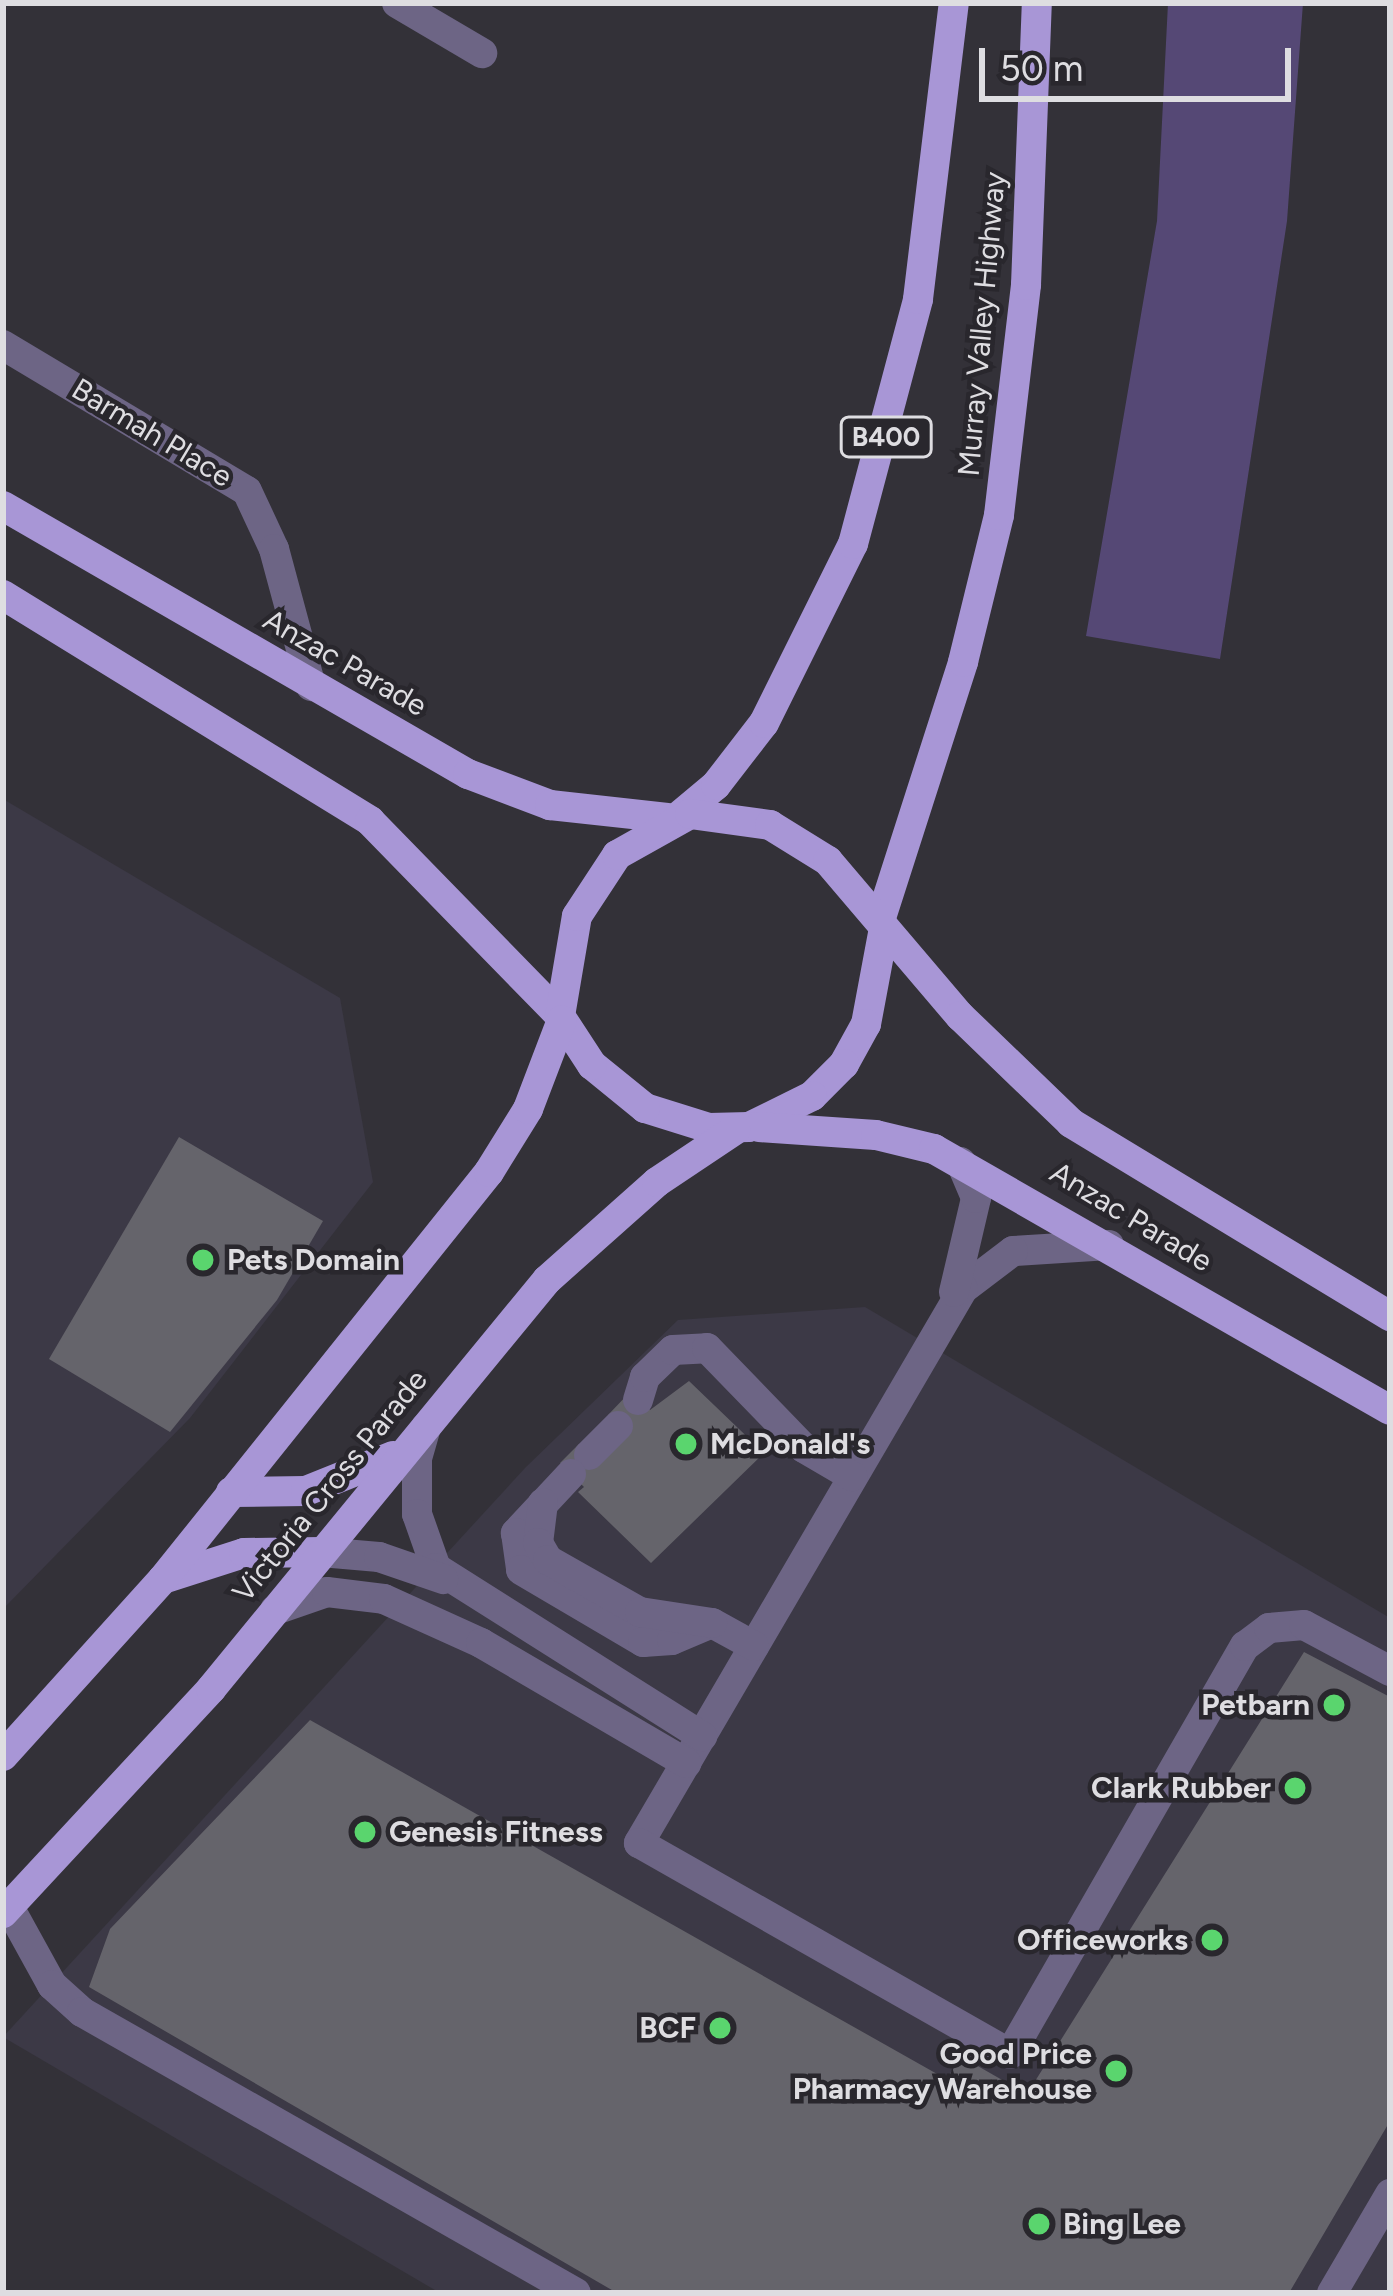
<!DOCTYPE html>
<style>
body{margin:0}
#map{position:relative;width:1393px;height:2296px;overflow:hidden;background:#333138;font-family:Figtree,sans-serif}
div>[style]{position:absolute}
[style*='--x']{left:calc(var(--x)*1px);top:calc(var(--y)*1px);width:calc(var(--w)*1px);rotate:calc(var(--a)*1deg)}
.built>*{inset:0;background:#3c3946}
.green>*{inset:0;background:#554875}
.building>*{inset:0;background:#65646b}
.minor>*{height:30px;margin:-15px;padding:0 15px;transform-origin:15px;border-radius:15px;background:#6d6585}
.major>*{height:30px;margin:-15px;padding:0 15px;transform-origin:15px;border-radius:15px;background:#a896d6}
.dots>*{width:33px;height:33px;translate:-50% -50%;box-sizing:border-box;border:6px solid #29272d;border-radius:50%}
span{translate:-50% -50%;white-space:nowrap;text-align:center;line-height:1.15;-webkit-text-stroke:9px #29272d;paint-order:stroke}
.shield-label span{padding:3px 9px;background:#29272d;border:3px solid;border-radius:9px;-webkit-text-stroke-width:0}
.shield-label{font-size:27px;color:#dedde1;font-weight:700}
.street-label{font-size:30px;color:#dedde1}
.poi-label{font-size:30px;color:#dedde1;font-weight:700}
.left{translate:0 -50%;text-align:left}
.right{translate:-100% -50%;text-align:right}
.frame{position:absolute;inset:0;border:6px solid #dedde1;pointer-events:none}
.scale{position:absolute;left:979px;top:48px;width:312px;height:54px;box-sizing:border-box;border:6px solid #dedde1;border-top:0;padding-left:15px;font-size:36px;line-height:42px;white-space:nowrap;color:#dedde1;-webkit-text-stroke:9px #29272d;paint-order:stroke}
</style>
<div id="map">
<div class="built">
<i style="clip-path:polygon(3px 799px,340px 998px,373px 1182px,190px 1418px,3px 1609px)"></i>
<i style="clip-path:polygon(865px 1307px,1390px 1618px,1390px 2293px,440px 2293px,3px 2037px,526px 1467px,678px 1320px)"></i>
</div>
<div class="green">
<i style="clip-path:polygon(1168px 3px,1303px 3px,1287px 221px,1220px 659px,1086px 636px,1157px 221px)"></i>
</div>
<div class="building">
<i style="clip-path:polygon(179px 1137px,323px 1221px,277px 1300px,170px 1432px,49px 1359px)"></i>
<i style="clip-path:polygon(689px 1381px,764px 1453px,651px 1563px,578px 1492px,584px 1487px,560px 1463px,579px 1444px,626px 1433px,608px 1415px,630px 1392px,650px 1410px)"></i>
<i style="clip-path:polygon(1304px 1652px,1390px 1697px,1390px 2121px,1289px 2293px,617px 2293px,89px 1987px,110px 1929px,310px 1720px,946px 2079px,962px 2057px,1027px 2094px)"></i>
</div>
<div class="minor">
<i style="--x:397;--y:3;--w:99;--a:30.5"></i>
<i style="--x:3;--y:345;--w:284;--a:30.9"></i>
<i style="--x:247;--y:491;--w:64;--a:65"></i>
<i style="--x:274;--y:549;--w:142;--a:74.9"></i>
<i style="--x:1109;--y:1245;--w:96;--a:176.4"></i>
<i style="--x:1013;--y:1251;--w:63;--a:142.8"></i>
<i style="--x:963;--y:1289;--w:642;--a:120.32"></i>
<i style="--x:639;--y:1843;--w:427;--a:29.6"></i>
<i style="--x:1010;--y:2054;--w:471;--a:-60.1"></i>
<i style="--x:1245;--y:1646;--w:30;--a:-37"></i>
<i style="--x:1269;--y:1628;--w:35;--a:-5"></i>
<i style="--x:1304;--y:1625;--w:98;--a:28.1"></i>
<i style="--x:954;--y:1292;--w:97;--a:-76.8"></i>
<i style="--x:976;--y:1198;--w:39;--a:-113"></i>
<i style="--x:638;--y:1400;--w:24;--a:-73"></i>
<i style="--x:645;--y:1377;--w:39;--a:-44"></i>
<i style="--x:673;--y:1350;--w:34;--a:-3"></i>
<i style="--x:707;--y:1348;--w:139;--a:45.9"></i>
<i style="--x:804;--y:1448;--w:56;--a:30.3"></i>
<i style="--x:426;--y:1427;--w:32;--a:106"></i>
<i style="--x:417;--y:1458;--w:56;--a:90"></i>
<i style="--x:417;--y:1514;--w:57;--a:70.6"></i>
<i style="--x:436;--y:1568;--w:315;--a:32.3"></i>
<i style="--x:589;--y:1455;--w:41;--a:-45"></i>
<i style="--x:571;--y:1474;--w:81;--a:133"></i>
<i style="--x:516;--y:1533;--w:37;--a:82"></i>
<i style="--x:521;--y:1570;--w:142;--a:30.5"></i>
<i style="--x:643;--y:1642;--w:29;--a:-4"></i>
<i style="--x:672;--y:1640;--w:43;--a:-23"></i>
<i style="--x:712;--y:1623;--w:48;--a:28.7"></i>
<i style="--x:543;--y:1503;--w:40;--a:97.1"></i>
<i style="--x:538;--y:1543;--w:20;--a:60"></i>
<i style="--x:548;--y:1560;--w:106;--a:29.5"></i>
<i style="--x:640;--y:1612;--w:73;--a:8.7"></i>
<i style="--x:321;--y:1552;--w:58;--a:4.9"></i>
<i style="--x:379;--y:1557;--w:68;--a:19"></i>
<i style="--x:275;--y:1610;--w:55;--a:-19.1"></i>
<i style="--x:327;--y:1592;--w:57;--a:7"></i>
<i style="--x:384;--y:1599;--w:107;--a:24.4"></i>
<i style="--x:481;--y:1643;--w:238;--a:30.3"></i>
<i style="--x:9;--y:1907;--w:89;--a:61.1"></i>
<i style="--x:52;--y:1985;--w:40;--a:42"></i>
<i style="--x:82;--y:2012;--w:568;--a:29.63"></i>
<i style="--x:1332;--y:2293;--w:115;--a:-59.6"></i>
</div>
<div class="major">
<i style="--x:3;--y:506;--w:537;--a:29.96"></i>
<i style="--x:468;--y:774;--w:88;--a:20.7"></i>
<i style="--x:550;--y:805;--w:118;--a:6.3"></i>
<i style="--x:3;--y:595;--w:431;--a:31.6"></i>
<i style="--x:370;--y:821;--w:272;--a:45.7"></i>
<i style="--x:679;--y:816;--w:48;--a:-40"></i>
<i style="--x:716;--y:785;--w:78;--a:-52.3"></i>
<i style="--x:764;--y:723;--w:200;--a:-63.6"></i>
<i style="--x:853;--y:544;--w:253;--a:-75.1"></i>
<i style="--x:918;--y:299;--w:298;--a:-83.1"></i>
<i style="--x:880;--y:921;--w:272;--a:-72.2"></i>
<i style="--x:963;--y:662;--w:151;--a:-76.2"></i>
<i style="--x:999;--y:515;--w:232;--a:-83.3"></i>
<i style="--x:1026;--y:285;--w:282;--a:-87.8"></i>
<i style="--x:884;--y:928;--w:98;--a:100.6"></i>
<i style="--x:866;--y:1024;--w:46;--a:118.8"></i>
<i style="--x:844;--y:1064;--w:45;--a:135"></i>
<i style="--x:812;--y:1096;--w:70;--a:153.8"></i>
<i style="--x:749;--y:1127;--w:40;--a:178.6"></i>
<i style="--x:709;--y:1128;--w:67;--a:-162.6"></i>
<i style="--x:645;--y:1108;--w:68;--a:-140.9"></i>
<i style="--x:592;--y:1065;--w:59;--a:-123.1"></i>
<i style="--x:560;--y:1016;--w:101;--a:-80.4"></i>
<i style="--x:577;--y:916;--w:73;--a:-56.7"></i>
<i style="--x:617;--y:855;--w:84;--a:-29.3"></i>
<i style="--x:690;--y:814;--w:81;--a:7.8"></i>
<i style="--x:770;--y:825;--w:68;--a:31.8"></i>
<i style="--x:828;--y:861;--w:204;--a:49.6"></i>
<i style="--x:960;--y:1016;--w:154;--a:43.9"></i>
<i style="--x:1071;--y:1123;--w:373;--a:31.2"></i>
<i style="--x:759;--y:1127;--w:117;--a:3.9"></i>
<i style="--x:876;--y:1135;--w:60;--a:13.6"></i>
<i style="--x:934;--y:1149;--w:525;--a:29.79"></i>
<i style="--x:231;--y:1492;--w:75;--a:-0.8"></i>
<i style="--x:306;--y:1491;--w:94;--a:-21.9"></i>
<i style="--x:163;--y:1579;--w:85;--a:-17.8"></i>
<i style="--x:244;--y:1553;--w:77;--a:-0.7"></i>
<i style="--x:3;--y:1756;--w:239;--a:-47.9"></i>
<i style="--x:163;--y:1579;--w:521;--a:-51.31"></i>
<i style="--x:489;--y:1172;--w:74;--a:-58.2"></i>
<i style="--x:528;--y:1109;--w:95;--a:-69.1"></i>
<i style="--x:3;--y:1913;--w:306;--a:-47.1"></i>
<i style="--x:211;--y:1689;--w:529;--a:-50.6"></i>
<i style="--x:547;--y:1280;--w:147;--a:-41.7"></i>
<i style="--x:657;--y:1182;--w:94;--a:-33.7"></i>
</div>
<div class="dots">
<i style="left:203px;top:1260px;background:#5ad56e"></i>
<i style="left:686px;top:1444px;background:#5ad56e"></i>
<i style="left:1334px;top:1705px;background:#5ad56e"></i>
<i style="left:1295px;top:1788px;background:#5ad56e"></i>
<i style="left:365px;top:1832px;background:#5ad56e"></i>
<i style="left:1212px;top:1940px;background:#5ad56e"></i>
<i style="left:720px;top:2028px;background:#5ad56e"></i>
<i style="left:1116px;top:2071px;background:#5ad56e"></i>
<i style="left:1039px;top:2224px;background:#5ad56e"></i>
</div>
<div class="shield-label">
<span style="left:886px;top:437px">B400</span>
</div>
<div class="street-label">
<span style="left:982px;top:324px;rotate:-85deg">Murray Valley Highway</span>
<span style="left:152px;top:433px;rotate:31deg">Barmah Place</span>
<span style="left:345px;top:663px;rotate:30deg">Anzac Parade</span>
<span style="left:1131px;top:1217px;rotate:31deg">Anzac Parade</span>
<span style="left:330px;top:1486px;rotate:-51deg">Victoria Cross Parade</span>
</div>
<div class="poi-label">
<span class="left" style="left:227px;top:1260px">Pets Domain</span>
<span class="left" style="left:710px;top:1444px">McDonald's</span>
<span class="right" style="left:1310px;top:1705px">Petbarn</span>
<span class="right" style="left:1271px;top:1788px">Clark Rubber</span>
<span class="left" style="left:389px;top:1832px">Genesis Fitness</span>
<span class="right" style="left:1188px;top:1940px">Officeworks</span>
<span class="right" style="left:696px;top:2028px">BCF</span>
<span class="right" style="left:1092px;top:2071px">Good Price<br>Pharmacy Warehouse</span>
<span class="left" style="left:1063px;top:2224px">Bing Lee</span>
</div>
<div class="frame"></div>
<div class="scale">50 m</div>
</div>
